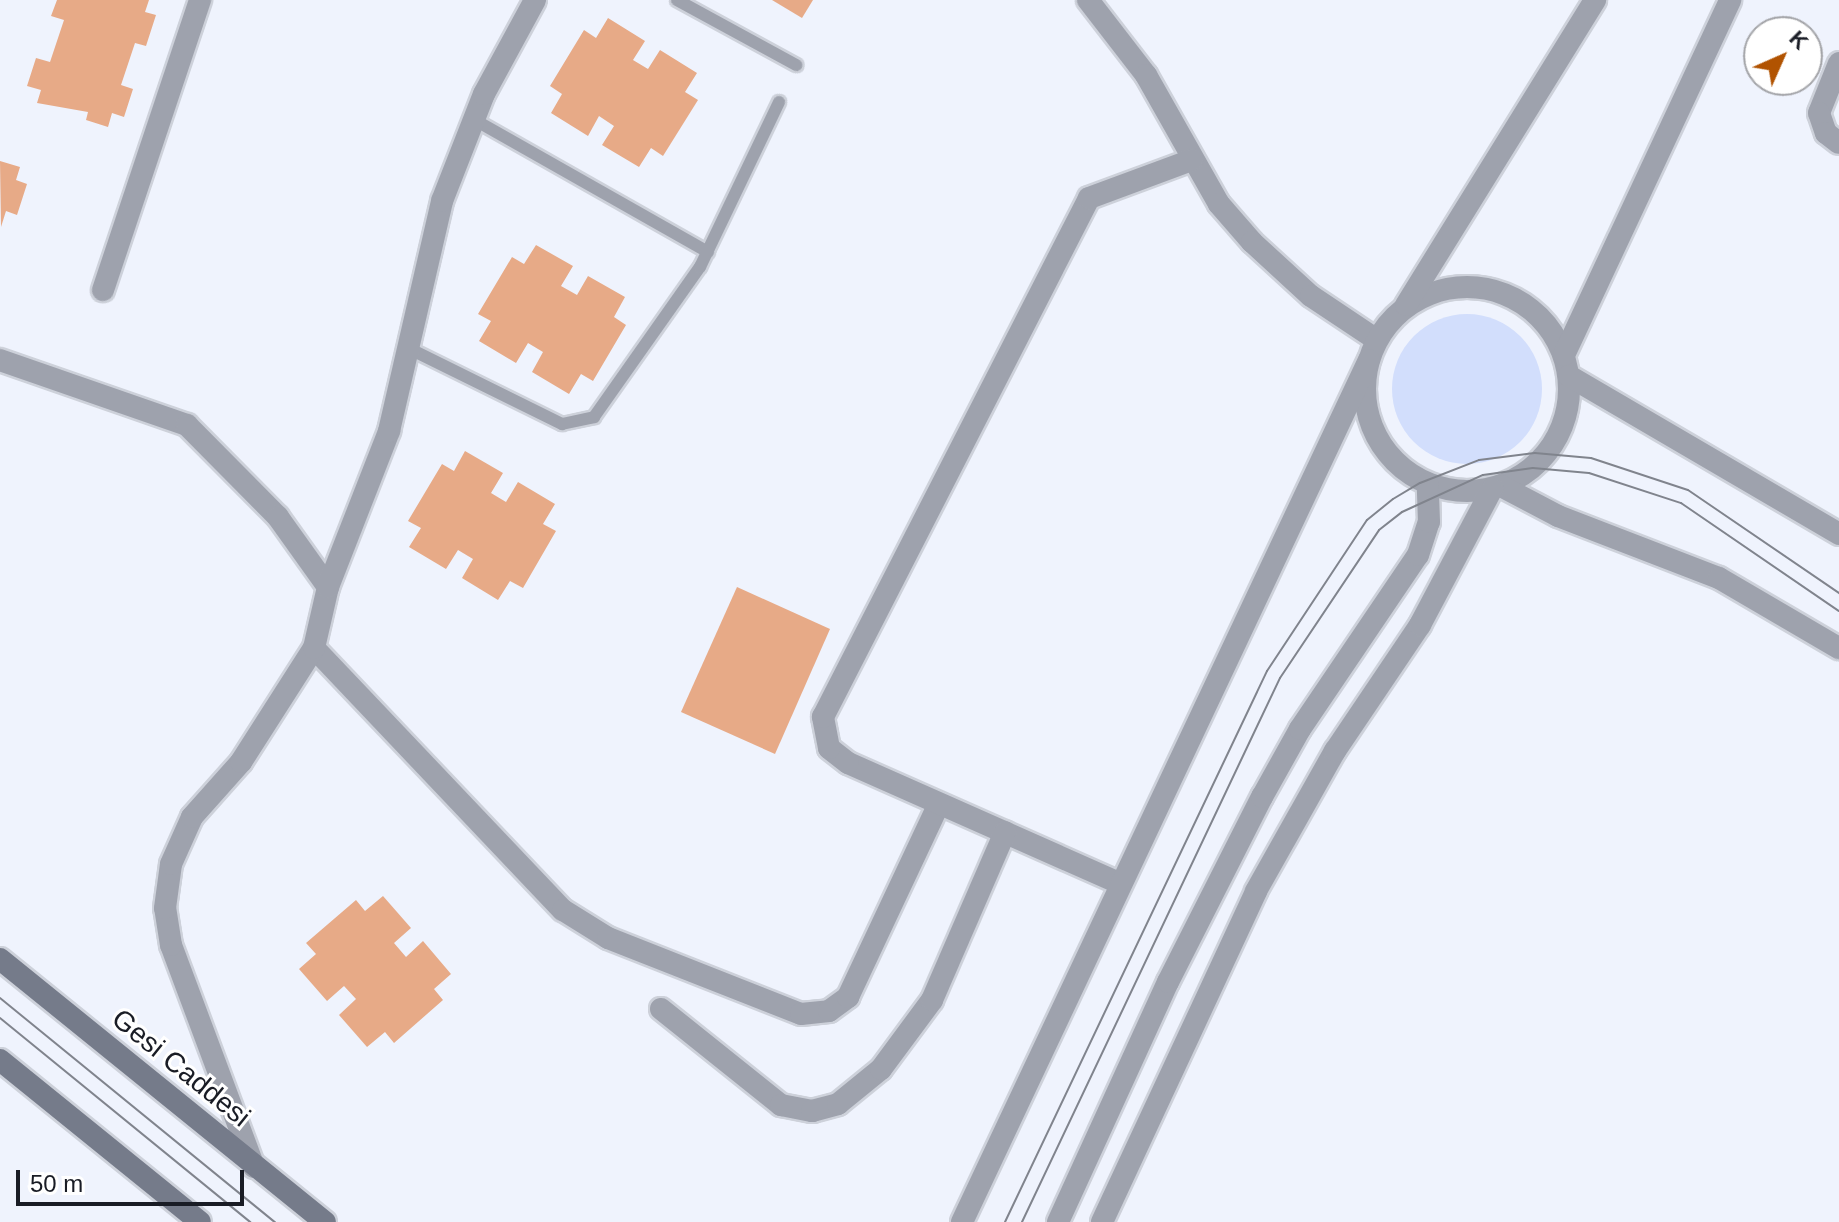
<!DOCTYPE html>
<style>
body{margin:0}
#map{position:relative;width:1839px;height:1222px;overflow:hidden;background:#eff3fd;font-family:Helvetica,sans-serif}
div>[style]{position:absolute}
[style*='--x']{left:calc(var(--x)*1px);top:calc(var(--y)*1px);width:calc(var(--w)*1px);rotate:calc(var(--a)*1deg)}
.green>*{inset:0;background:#d2defc}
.round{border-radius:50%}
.building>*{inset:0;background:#e7aa87}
.roads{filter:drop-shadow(2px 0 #cdd1da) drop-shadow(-2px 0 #cdd1da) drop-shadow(0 2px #cdd1da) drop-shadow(0 -2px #cdd1da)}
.service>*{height:12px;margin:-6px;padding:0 6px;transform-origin:6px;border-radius:6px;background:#9ea2ad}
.minor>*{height:22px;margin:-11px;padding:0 11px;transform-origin:11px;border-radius:11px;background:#9ea2ad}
.tertiary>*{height:22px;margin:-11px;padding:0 11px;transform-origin:11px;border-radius:11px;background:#9ea2ad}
.tertiary>.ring{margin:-11px;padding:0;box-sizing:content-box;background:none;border:22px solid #9ea2ad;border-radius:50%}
.secondary>*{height:22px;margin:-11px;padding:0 11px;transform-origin:11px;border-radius:11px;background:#757b8a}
.tram>*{height:2px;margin:-1px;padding:0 1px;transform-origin:1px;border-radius:1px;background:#80848d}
span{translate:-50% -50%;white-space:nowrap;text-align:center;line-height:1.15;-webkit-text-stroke:6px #fff;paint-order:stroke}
.street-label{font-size:28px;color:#191c25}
.north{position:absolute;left:1743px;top:16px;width:80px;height:80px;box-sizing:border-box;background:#fff;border:2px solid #a3a4a8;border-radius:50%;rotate:45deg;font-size:22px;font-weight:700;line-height:32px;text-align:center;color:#191c25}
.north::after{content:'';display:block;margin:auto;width:28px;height:36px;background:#b15301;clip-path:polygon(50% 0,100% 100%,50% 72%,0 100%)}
.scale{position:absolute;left:16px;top:1170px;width:228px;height:36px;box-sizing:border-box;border:4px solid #191c25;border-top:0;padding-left:10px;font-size:24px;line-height:28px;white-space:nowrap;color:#191c25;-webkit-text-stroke:6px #fff;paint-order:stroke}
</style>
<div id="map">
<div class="green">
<i class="round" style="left:1392px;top:314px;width:150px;height:150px"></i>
</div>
<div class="building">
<i style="clip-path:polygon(57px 0,149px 0,145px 12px,156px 15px,146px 46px,135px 43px,121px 85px,133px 89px,124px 117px,112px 113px,108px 127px,86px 120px,88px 112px,37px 103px,41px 90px,27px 86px,36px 58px,50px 62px,64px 20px,51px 16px)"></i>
<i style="clip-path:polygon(772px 0,813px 0,802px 18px)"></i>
<i style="clip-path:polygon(608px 18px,645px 41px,633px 60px,648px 69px,660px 50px,697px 73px,685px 92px,698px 100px,663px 156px,651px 148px,639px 167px,602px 145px,614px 126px,599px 116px,588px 136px,551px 113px,562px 94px,550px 86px,584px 30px,596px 38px)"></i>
<i style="clip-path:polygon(0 161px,20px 167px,16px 180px,27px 184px,17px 215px,6px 211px,1px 227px)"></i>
<i style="clip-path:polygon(536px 245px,573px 266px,561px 286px,577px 295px,588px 276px,625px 297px,614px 317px,626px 325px,593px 381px,581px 374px,569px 394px,532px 372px,543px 352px,528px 343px,516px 363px,479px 341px,491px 321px,478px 314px,512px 257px,524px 264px)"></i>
<i style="clip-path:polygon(465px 451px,503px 473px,491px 493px,506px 502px,518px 482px,555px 504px,543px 524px,556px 531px,523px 588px,510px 581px,498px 600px,462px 578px,473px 559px,458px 550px,446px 569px,409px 547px,421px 528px,408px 521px,442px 464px,454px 471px)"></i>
<i style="clip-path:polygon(737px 587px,830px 629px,775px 754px,681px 712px)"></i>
<i style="clip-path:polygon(383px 896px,411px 928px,394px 943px,406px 957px,423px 941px,451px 974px,434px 989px,443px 1000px,394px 1043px,385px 1032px,367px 1047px,339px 1015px,356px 999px,344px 986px,327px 1001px,299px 969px,316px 954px,306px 943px,356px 900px,365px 911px)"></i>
</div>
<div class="roads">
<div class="service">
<i style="--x:677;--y:0;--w:136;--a:28.6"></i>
<i style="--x:473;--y:119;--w:270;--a:29.5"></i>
<i style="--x:408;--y:348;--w:172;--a:26.3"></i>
<i style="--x:562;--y:424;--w:33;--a:-12"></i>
<i style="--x:594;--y:417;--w:184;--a:-54.8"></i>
<i style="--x:700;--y:267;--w:183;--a:-64.4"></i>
</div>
<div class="minor">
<i style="--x:1088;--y:0;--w:95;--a:52.3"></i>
<i style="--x:1146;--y:75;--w:148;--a:60.5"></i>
<i style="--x:1219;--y:204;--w:50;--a:49"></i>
<i style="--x:1252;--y:242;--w:80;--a:42.5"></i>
<i style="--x:1311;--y:296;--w:79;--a:33.7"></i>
<i style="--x:1839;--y:63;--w:54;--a:111.8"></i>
<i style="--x:1819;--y:113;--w:21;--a:71"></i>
<i style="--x:1826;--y:133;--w:16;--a:38"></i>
<i style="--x:103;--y:290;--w:306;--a:-71.5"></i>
<i style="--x:0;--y:360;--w:198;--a:19.2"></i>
<i style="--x:187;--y:425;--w:129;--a:45.3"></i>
<i style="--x:278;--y:517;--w:86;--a:54.5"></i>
<i style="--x:314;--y:648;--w:361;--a:46.5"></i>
<i style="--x:563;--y:910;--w:53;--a:31.9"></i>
<i style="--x:608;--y:938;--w:207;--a:21.5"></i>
<i style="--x:801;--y:1014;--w:28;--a:-6"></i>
<i style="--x:829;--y:1011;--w:24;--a:-36"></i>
<i style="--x:848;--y:997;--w:213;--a:-64.8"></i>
<i style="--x:1119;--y:883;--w:296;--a:-156.1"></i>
<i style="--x:848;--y:763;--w:24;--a:-142"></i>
<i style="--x:829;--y:748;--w:32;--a:-101"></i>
<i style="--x:823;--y:717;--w:583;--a:-62.86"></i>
<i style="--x:1089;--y:198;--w:110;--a:-20.3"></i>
<i style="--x:661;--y:1009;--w:154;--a:38.7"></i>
<i style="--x:781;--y:1105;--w:32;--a:11"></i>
<i style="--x:812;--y:1111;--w:27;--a:-15"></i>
<i style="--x:838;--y:1104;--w:55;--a:-39.1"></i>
<i style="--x:881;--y:1069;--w:86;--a:-53.5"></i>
<i style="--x:932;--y:1000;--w:183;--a:-66.5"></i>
<i style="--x:254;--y:1167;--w:237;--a:-110.5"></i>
<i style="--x:171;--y:945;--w:37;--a:-99"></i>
<i style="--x:165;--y:908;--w:44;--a:-82.2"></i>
<i style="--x:171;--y:864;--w:51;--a:-65.9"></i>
<i style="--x:192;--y:817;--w:74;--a:-48.3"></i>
<i style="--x:241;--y:762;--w:135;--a:-57.4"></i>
<i style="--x:314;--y:648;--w:63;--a:-77.1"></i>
<i style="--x:328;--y:587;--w:168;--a:-68.6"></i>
<i style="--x:389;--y:431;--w:236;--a:-77"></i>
<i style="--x:442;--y:201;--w:115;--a:-68.6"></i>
<i style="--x:484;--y:94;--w:107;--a:-61.5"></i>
</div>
<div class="tertiary">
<i class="ring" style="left:1365px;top:287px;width:182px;height:182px"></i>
<i style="--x:1406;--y:305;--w:359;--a:-58.2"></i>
<i style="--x:1564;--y:355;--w:392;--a:-64.9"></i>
<i style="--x:1569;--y:376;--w:313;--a:30.3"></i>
<i style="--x:1501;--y:486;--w:64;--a:27.8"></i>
<i style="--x:1558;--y:516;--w:173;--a:21.1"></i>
<i style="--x:1719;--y:578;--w:139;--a:30.3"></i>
<i style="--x:962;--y:1222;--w:953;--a:-64.73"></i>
<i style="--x:1058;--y:1222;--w:264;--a:-65.4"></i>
<i style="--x:1168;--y:982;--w:208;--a:-63.1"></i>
<i style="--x:1262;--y:797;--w:78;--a:-60.8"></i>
<i style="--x:1300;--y:729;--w:210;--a:-55.9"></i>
<i style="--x:1418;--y:555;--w:35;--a:-72"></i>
<i style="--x:1429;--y:522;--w:38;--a:-92"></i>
<i style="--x:1102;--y:1222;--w:365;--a:-65"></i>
<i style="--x:1256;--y:891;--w:161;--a:-60.6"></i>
<i style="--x:1335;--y:751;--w:152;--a:-56"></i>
<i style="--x:1420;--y:625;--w:154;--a:-62.1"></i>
</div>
<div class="secondary">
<i style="--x:0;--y:959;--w:418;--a:39"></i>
<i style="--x:0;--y:1060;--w:257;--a:39"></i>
</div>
</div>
<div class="tram">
<i style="--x:0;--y:998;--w:355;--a:39.2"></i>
<i style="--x:0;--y:1018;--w:323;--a:39.2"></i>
<i style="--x:1005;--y:1222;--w:610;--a:-64.57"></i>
<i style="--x:1267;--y:671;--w:181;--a:-56.5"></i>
<i style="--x:1367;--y:520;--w:33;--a:-39"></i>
<i style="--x:1393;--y:499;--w:31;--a:-31"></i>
<i style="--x:1420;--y:483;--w:63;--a:-21.3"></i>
<i style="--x:1479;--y:460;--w:56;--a:-7.1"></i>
<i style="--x:1535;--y:453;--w:56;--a:5.1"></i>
<i style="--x:1591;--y:458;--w:102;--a:18.3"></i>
<i style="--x:1688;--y:490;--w:183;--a:34.3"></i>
<i style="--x:1022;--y:1222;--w:602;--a:-64.63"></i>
<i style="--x:1280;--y:678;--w:178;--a:-56.2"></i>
<i style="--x:1379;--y:530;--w:29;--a:-38"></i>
<i style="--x:1402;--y:512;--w:89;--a:-24.6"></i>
<i style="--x:1483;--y:475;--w:50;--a:-8"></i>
<i style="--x:1533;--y:468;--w:56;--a:5.1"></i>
<i style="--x:1589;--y:473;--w:97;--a:18.1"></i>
<i style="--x:1681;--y:503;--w:191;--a:34.4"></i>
</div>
<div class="street-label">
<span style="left:181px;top:1068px;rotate:39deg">Gesi Caddesi</span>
</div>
<div class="north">K</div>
<div class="scale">50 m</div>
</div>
